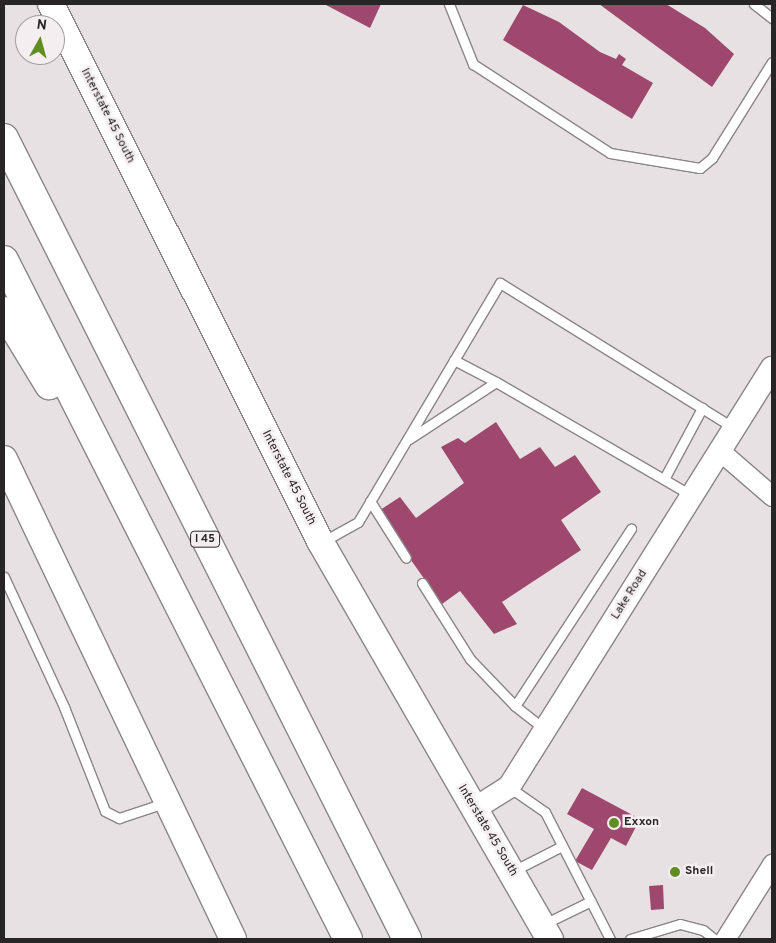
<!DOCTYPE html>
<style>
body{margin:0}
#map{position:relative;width:776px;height:943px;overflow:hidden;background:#e8e1e3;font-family:Overpass,sans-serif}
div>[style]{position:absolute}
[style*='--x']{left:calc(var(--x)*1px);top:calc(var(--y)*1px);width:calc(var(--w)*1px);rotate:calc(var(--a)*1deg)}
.building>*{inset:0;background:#9e486d}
.roads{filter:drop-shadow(1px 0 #8b8587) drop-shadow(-1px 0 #8b8587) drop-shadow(0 1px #8b8587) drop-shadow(0 -1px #8b8587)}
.service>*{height:9px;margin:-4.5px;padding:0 4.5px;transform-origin:4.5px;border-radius:4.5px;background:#fff}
.minor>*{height:19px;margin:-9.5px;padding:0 9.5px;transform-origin:9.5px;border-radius:9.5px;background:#fff}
.tertiary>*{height:22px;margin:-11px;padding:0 11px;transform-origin:11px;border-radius:11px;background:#fff}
.secondary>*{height:26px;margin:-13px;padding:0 13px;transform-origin:13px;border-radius:13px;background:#fff}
.motorway>*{height:28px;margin:-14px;padding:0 14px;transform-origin:14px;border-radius:14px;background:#fff}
.dots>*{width:14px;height:14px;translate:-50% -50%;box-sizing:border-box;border:2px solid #f5eef1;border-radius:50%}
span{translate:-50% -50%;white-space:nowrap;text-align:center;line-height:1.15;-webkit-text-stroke:5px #f5eef1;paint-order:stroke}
.shield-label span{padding:1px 4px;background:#f5eef1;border:1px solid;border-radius:4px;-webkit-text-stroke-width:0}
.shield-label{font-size:11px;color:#282526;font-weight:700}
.street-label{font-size:12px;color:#282526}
.poi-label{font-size:12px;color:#282526;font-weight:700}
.left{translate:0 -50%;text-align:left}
.frame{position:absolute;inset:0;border:5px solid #282526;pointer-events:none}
.north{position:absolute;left:15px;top:15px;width:50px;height:50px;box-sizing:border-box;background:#f5eef1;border:1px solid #a39ea0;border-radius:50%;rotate:7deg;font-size:14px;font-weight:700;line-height:20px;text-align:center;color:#282526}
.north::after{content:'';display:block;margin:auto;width:18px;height:22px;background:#608d20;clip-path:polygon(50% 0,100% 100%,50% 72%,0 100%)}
</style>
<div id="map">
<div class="building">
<i style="clip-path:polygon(324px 4px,381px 4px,370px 28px)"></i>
<i style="clip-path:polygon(599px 4px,666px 4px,705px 28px,734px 54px,712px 87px)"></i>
<i style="clip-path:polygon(523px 5px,559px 22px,600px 52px,616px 59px,619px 54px,626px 59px,622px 65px,653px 83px,632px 119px,503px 40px)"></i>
<i style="clip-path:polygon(496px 422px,520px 459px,540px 447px,555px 467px,575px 455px,601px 492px,561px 520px,581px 550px,502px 602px,517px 624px,494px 634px,460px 591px,442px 604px,377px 512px,400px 497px,416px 518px,464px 483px,441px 447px,458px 438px,465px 443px)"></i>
<i style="clip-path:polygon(582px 788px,640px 819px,626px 846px,611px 838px,592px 870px,575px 861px,594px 829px,567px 814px)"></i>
<i style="clip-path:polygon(663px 885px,664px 909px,651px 910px,649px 886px)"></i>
</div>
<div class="roads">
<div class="service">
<i style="--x:449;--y:4;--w:65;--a:68.2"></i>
<i style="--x:473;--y:64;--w:163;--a:33"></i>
<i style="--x:610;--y:153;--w:91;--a:9.5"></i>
<i style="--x:700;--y:168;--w:16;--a:-40"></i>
<i style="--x:712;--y:158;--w:113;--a:-58"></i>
<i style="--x:754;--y:4;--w:23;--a:38"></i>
<i style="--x:454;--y:360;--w:47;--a:27.6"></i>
<i style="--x:409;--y:439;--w:104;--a:-33.2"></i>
<i style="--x:496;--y:382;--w:225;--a:30.1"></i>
<i style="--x:664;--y:479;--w:81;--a:-61.8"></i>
<i style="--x:370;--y:501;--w:67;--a:57.7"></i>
<i style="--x:322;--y:542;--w:41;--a:-29.1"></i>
<i style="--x:358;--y:522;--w:278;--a:-59.3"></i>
<i style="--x:500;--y:283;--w:275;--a:31.8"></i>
<i style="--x:4;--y:577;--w:143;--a:65.2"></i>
<i style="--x:64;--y:707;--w:112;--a:68.5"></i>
<i style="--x:105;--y:811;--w:16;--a:27"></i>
<i style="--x:119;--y:818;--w:47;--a:-18.4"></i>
<i style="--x:422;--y:583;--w:90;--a:57.7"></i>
<i style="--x:470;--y:659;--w:65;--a:46.2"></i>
<i style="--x:515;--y:706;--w:37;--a:38"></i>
<i style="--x:515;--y:706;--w:212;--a:-56.8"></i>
<i style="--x:509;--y:787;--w:44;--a:34.8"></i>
<i style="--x:545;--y:812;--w:143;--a:62.9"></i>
<i style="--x:513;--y:871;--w:55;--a:-27"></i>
<i style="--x:544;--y:924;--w:52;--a:-26.1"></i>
<i style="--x:630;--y:939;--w:52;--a:-16.7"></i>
<i style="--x:680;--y:924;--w:24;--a:15"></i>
<i style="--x:703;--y:930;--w:14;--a:39"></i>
</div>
<div class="minor">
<i style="--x:720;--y:451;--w:69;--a:40.9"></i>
<i style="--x:725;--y:939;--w:89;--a:-57.9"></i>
</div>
<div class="tertiary">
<i style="--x:474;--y:809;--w:41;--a:-32.2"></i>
<i style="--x:509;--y:787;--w:495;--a:-57.9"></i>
</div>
<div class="secondary">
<i style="--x:51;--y:4;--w:601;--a:63.39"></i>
<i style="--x:320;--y:541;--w:460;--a:60"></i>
<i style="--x:4;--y:459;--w:532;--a:64.49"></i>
</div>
<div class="motorway">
<i style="--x:4;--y:138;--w:897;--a:63.29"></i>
<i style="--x:4;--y:260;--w:761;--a:63.13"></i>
<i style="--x:4;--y:311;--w:87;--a:58.7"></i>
</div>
</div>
<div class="dots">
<i style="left:614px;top:823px;background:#608d20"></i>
<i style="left:675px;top:872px;background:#608d20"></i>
</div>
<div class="shield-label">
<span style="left:205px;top:539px">I 45</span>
</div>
<div class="street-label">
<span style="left:107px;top:116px;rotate:63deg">Interstate 45 South</span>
<span style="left:288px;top:478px;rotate:63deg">Interstate 45 South</span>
<span style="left:630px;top:595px;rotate:-58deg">Lake Road</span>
<span style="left:487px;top:831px;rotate:59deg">Interstate 45 South</span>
</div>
<div class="poi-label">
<span class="left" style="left:624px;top:823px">Exxon</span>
<span class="left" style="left:685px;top:872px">Shell</span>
</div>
<div class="frame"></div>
<div class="north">N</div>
</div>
